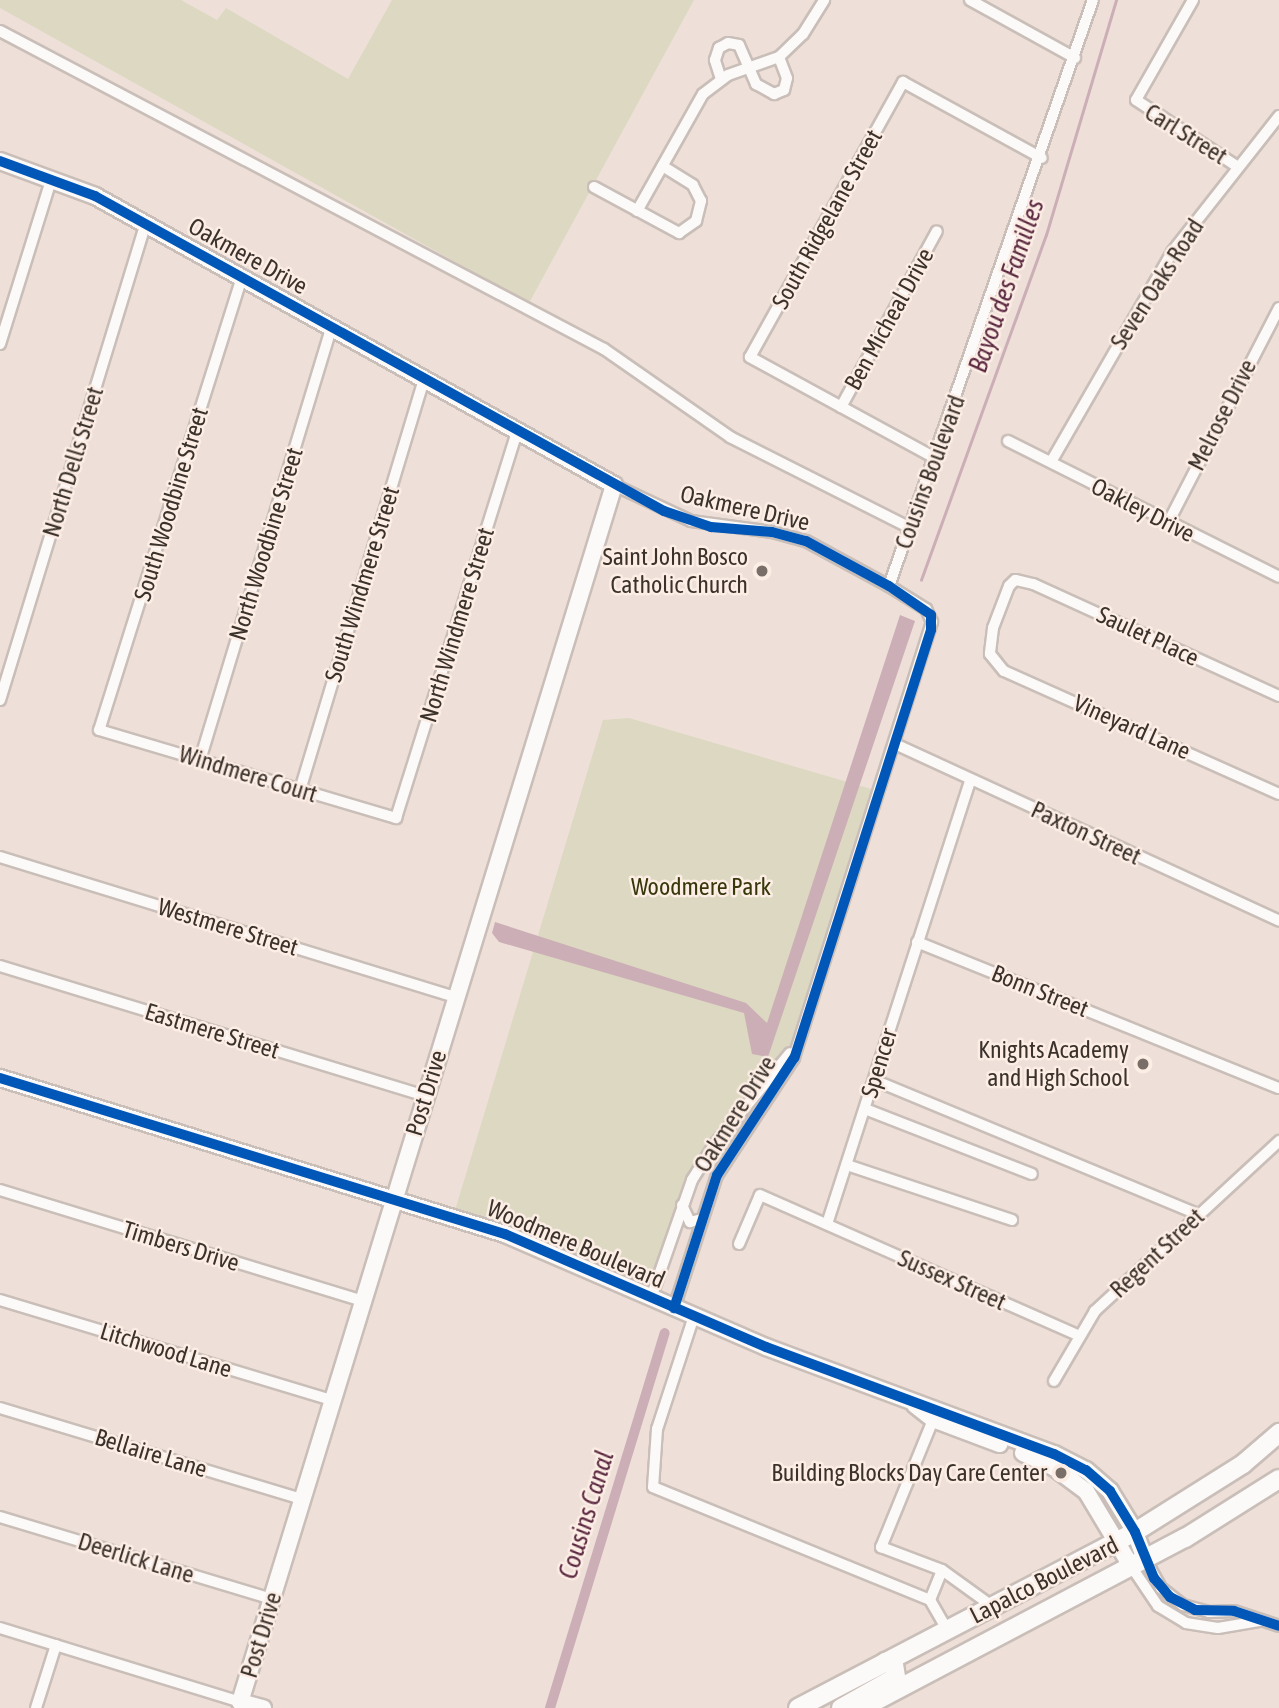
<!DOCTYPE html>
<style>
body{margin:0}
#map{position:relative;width:1279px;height:1708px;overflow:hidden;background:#eee0d8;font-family:"Asap Condensed",sans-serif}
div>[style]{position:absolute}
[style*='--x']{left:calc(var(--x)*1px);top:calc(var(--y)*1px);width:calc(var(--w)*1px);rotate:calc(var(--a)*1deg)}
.green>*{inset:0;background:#ddd8c1}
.water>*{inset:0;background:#ccaeb6}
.stream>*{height:2.5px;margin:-1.25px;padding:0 1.25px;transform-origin:1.25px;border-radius:1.25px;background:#ccaeb6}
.canal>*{height:10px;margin:-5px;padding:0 5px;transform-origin:5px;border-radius:5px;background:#ccaeb6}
.roads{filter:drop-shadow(2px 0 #c9beb8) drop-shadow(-2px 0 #c9beb8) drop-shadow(0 2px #c9beb8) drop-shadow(0 -2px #c9beb8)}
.street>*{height:10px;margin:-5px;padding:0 5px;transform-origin:5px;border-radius:5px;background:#fcfaf9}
.secondary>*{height:16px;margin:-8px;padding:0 8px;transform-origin:8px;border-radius:8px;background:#fcfaf9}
.primary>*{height:18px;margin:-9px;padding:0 9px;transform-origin:9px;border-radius:9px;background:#fcfaf9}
.cycleway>*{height:10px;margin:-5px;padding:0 5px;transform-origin:5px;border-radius:5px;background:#0057b8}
.dots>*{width:19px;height:19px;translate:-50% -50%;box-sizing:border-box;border:4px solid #fcede5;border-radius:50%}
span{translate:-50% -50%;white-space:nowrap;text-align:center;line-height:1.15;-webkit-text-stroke:5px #fcede5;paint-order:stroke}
.street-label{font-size:24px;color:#3b322c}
.poi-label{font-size:24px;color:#3b322c}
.right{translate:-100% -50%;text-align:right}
.park-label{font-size:24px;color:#37380a}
.water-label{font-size:26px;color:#5b2940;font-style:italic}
</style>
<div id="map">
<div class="green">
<i style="clip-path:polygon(0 0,181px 0,217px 20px,226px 8px,348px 79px,392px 0,694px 0,529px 303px,0 8px)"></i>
<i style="clip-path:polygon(629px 718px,878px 791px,810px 1008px,788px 1056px,702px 1163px,651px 1298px,453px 1217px,603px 720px)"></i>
</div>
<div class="water">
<i style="clip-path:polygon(900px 615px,915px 621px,768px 1057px,752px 1054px,744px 1013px,499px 942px,492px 933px,495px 922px,746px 1003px,767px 1023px)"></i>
</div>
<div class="stream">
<i style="--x:921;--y:580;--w:367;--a:-70.1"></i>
<i style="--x:1046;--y:235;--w:245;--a:-73.4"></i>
</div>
<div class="canal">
<i style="--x:550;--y:1708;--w:392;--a:-73"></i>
</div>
<div class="roads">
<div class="street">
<i style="--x:970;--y:0;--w:120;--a:28.9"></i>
<i style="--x:1193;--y:0;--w:115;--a:119.7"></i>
<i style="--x:1136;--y:100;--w:122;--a:33.3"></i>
<i style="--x:0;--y:31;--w:683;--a:27.77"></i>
<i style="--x:604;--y:349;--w:154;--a:34.9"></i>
<i style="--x:730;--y:437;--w:202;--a:26.8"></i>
<i style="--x:721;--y:79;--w:20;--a:-108"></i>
<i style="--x:715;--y:60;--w:13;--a:-72"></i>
<i style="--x:719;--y:48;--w:10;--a:-29"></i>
<i style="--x:728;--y:43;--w:11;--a:10"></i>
<i style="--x:739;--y:45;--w:43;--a:66.4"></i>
<i style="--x:756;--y:84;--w:21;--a:29"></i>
<i style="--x:774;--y:94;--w:11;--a:-22"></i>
<i style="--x:784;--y:90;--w:12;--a:-76"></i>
<i style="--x:787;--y:78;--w:22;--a:-111"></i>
<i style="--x:594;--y:187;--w:97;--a:28.4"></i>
<i style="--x:679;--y:233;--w:21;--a:-35"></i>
<i style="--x:696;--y:221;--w:21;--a:-76"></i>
<i style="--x:701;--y:201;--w:18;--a:-117"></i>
<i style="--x:693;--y:185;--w:36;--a:-148"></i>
<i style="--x:637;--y:211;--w:134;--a:-60.6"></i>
<i style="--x:703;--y:94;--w:31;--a:-37"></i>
<i style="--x:728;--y:75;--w:54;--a:-19.4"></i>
<i style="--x:779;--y:57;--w:33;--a:-44"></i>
<i style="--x:803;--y:34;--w:40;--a:-58"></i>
<i style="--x:242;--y:277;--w:475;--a:107.5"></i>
<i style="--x:99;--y:730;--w:310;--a:16.5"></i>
<i style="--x:396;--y:818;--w:405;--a:-72.6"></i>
<i style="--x:0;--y:344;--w:175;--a:-72.7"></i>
<i style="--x:841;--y:407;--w:200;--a:-61.4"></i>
<i style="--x:1008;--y:441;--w:303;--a:26.6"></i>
<i style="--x:935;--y:458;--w:211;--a:-151.4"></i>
<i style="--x:750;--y:357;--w:315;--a:-60.9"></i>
<i style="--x:903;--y:82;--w:158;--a:28.7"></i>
<i style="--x:1051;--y:462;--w:242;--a:-60"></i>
<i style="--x:1172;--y:252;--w:173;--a:-51.8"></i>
<i style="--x:614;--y:485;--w:85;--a:25.1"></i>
<i style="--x:691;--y:521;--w:82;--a:7.7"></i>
<i style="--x:772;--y:532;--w:35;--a:15"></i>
<i style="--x:806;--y:541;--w:94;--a:28.5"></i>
<i style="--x:889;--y:586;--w:44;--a:31.9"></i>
<i style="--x:926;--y:609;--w:14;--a:65"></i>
<i style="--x:932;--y:622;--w:457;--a:107.6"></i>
<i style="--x:794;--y:1058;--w:140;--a:123.3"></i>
<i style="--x:717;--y:1175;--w:140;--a:107.9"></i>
<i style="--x:1168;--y:523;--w:242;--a:-62.7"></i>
<i style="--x:889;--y:586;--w:620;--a:-70.81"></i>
<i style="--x:1279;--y:696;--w:270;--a:-155.5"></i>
<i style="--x:1033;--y:584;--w:18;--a:-167"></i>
<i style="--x:1015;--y:580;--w:8;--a:135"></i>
<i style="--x:1009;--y:586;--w:45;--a:110.9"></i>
<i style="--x:993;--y:628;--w:26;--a:97"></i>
<i style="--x:990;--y:654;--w:22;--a:51"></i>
<i style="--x:1004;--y:671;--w:301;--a:24.1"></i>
<i style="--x:0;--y:700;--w:499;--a:-73"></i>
<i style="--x:895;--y:744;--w:423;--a:24.7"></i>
<i style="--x:200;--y:760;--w:451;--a:-73.1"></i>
<i style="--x:300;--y:790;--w:429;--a:-73.2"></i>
<i style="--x:0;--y:857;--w:476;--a:17.1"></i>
<i style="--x:917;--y:942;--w:390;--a:22"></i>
<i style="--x:0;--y:966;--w:444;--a:17"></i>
<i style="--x:874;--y:1080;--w:351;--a:22.5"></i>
<i style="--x:865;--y:1109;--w:179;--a:21.3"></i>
<i style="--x:847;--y:1165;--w:174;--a:18.4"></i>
<i style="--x:0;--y:1190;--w:380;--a:17"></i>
<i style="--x:682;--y:1205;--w:19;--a:65"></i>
<i style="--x:690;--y:1222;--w:12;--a:-14"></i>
<i style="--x:827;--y:1224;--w:466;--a:-72.1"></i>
<i style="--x:739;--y:1244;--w:53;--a:-66.8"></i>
<i style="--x:760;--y:1195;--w:347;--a:23.8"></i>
<i style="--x:651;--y:1298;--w:125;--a:-70.8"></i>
<i style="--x:692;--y:1180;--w:41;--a:-57.8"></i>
<i style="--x:714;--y:1145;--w:119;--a:-50.4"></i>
<i style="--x:0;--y:1300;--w:347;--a:16.8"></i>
<i style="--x:694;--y:1316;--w:119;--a:108.1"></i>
<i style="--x:657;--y:1429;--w:58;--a:93.9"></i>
<i style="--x:653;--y:1487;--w:299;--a:22.2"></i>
<i style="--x:930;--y:1600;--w:32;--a:-68"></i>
<i style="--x:1054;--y:1381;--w:81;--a:-59.6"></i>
<i style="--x:1095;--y:1311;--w:251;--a:-42.7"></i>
<i style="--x:0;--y:1408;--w:315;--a:16.8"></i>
<i style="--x:935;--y:1415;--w:143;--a:112.2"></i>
<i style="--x:881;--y:1547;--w:65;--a:20.7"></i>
<i style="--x:942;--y:1570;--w:62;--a:35.8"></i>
<i style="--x:0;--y:1517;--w:284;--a:16.8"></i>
<i style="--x:1145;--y:1559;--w:33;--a:61"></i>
<i style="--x:1161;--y:1588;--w:28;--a:38"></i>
<i style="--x:1183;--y:1605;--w:27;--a:15"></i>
<i style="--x:1209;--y:1612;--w:25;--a:-2"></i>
<i style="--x:1234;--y:1611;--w:47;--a:18.4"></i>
<i style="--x:1131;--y:1566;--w:48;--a:56"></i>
<i style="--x:1158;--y:1606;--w:33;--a:31"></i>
<i style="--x:1186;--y:1623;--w:32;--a:9"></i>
<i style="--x:1218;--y:1628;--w:43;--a:-9.5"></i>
<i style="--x:930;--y:1600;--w:34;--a:60"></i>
<i style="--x:0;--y:1628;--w:251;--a:17.1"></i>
<i style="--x:36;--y:1708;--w:66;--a:-72.4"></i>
</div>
<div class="secondary">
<i style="--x:0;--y:161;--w:101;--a:20.2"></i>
<i style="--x:95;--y:196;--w:594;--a:29.11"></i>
<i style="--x:614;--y:485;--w:1273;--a:107.08"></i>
<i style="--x:240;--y:1702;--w:24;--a:15"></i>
<i style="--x:0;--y:1078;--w:529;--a:17.17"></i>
<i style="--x:505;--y:1234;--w:284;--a:23.4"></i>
<i style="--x:766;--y:1347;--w:307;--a:20.4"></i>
<i style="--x:1054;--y:1454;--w:36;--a:27"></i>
<i style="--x:1086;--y:1470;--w:32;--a:41"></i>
<i style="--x:1110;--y:1491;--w:48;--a:58.6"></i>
<i style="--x:1135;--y:1532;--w:29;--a:70"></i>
<i style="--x:915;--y:1405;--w:23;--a:38"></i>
<i style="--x:933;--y:1419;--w:71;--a:20.7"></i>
<i style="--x:1023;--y:1453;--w:35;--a:25"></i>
<i style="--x:1055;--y:1468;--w:39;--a:37"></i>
<i style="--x:1086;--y:1491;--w:87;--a:59"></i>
</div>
<div class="primary">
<i style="--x:798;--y:1708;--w:380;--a:-27.6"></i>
<i style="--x:1135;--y:1532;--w:128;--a:-32.2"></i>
<i style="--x:1243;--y:1464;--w:48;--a:-40.7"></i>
<i style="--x:841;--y:1708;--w:63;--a:-29.4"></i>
<i style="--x:896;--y:1677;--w:12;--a:-99"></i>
<i style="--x:894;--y:1665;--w:9;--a:-159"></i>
<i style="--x:862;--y:1708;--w:365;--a:-27.8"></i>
<i style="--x:1185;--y:1538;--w:111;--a:-32.1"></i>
</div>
</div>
<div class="cycleway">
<i style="--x:0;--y:161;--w:101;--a:20.2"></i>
<i style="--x:95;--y:196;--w:650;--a:28.97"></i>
<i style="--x:664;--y:511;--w:50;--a:18.8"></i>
<i style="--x:711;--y:527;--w:61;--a:4.7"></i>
<i style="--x:772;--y:532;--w:35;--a:15"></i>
<i style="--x:806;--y:541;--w:94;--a:28.5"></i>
<i style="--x:889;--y:586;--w:51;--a:34.6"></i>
<i style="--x:931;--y:615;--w:15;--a:90"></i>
<i style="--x:931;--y:630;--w:449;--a:107.7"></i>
<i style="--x:794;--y:1058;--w:140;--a:123.3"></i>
<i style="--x:717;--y:1175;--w:140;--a:107.9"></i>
<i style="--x:0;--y:1078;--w:529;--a:17.17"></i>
<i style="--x:505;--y:1234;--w:284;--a:23.4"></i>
<i style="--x:766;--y:1347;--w:307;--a:20.4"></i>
<i style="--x:1054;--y:1454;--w:36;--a:27"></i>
<i style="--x:1086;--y:1470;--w:32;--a:41"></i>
<i style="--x:1110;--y:1491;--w:48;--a:58.6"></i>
<i style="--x:1135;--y:1532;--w:50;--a:67.6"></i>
<i style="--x:1154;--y:1578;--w:25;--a:50"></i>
<i style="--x:1170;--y:1597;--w:28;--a:27"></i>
<i style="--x:1195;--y:1610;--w:39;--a:1"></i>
<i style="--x:1234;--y:1611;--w:47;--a:18.4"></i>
</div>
<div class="dots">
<i style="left:762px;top:571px;background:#7a6f68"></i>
<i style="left:1143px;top:1064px;background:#7a6f68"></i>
<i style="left:1061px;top:1473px;background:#7a6f68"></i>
</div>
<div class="street-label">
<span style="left:1186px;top:134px;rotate:32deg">Carl Street</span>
<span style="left:827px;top:219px;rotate:-61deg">South Ridgelane Street</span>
<span style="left:248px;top:256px;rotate:29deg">Oakmere Drive</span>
<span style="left:1157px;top:284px;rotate:-57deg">Seven Oaks Road</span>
<span style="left:889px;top:319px;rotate:-61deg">Ben Micheal Drive</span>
<span style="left:1222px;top:415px;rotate:-63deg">Melrose Drive</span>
<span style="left:73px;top:462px;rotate:-73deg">North Dells Street</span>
<span style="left:930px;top:472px;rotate:-70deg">Cousins Boulevard</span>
<span style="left:171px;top:504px;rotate:-73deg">South Woodbine Street</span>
<span style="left:745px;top:508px;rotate:13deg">Oakmere Drive</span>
<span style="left:1143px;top:510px;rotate:27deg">Oakley Drive</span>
<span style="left:266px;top:544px;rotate:-73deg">North Woodbine Street</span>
<span style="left:362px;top:584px;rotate:-73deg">South Windmere Street</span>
<span style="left:457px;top:625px;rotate:-73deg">North Windmere Street</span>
<span style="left:1148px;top:636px;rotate:25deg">Saulet Place</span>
<span style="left:1132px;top:727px;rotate:24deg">Vineyard Lane</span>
<span style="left:248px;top:774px;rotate:17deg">Windmere Court</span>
<span style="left:1086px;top:833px;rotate:25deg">Paxton Street</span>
<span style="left:228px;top:927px;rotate:17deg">Westmere Street</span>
<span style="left:1040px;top:991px;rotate:22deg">Bonn Street</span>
<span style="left:212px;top:1031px;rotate:17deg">Eastmere Street</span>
<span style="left:879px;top:1063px;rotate:-73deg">Spencer</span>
<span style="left:426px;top:1093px;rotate:-73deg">Post Drive</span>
<span style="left:735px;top:1114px;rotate:-58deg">Oakmere Drive</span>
<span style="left:576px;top:1244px;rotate:23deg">Woodmere Boulevard</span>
<span style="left:181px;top:1246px;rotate:17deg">Timbers Drive</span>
<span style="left:1157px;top:1253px;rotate:-43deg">Regent Street</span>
<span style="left:952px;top:1280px;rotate:24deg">Sussex Street</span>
<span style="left:166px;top:1350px;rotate:17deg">Litchwood Lane</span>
<span style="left:151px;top:1453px;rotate:17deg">Bellaire Lane</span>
<span style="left:136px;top:1558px;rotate:17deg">Deerlick Lane</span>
<span style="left:1044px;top:1580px;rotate:-27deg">Lapalco Boulevard</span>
<span style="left:261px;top:1635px;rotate:-73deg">Post Drive</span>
</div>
<div class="poi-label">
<span class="right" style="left:748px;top:571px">Saint John Bosco<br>Catholic Church</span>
<span class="right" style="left:1129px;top:1064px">Knights Academy<br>and High School</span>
<span class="right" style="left:1047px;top:1473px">Building Blocks Day Care Center</span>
</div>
<div class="park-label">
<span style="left:701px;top:887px">Woodmere Park</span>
</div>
<div class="water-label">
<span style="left:1007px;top:286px;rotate:-71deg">Bayou des Familles</span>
<span style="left:587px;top:1515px;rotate:-73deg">Cousins Canal</span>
</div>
</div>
